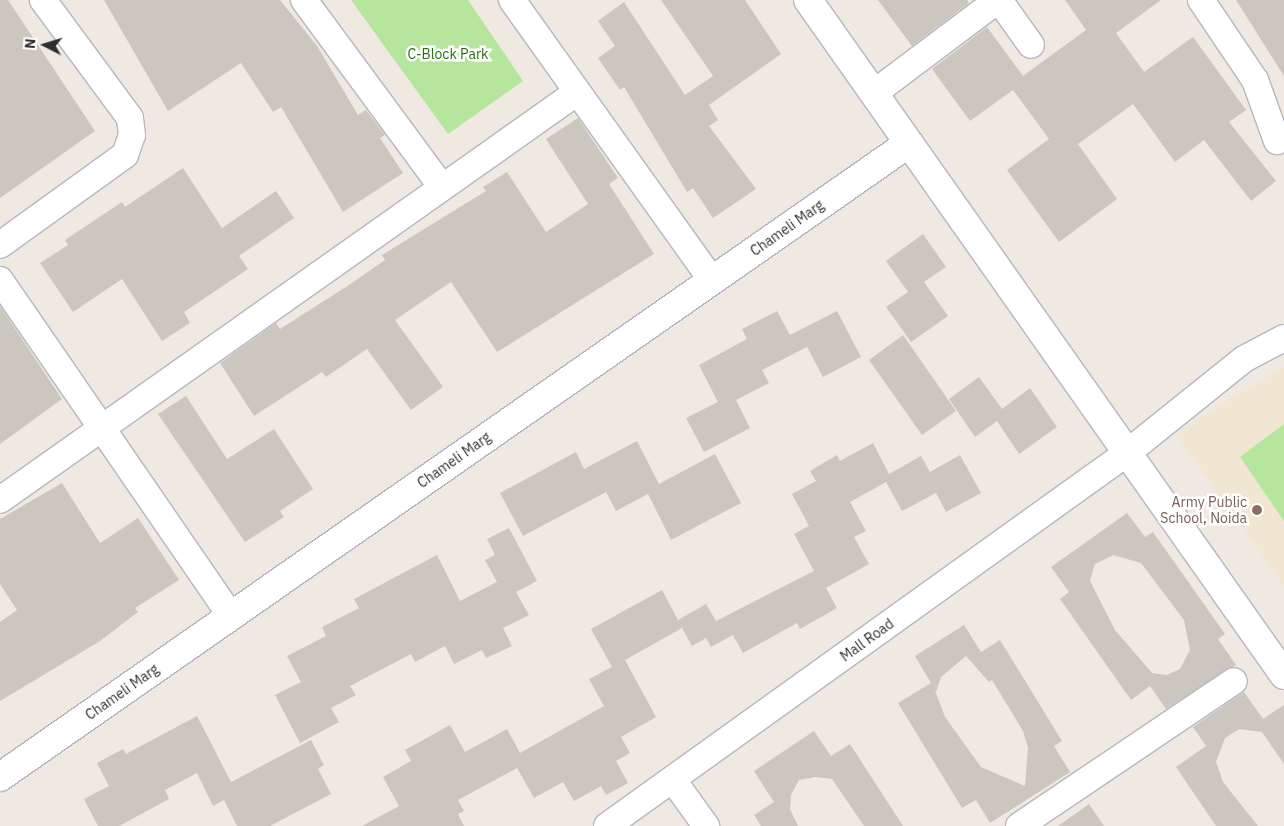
<!DOCTYPE html>
<style>
body{margin:0}
#map{position:relative;width:1284px;height:826px;overflow:hidden;background:#efe9e1;font-family:"IBM Plex Sans",sans-serif}
div>[style]{position:absolute}
[style*='--x']{left:calc(var(--x)*1px);top:calc(var(--y)*1px);width:calc(var(--w)*1px);rotate:calc(var(--a)*1deg)}
.education>*{inset:0;background:#f0e6d1}
.green>*{inset:0;background:#b6e59e}
.building>*{inset:0;background:#cbc7bf}
.roads{filter:drop-shadow(1px 0 #b4b7c1) drop-shadow(-1px 0 #b4b7c1) drop-shadow(0 1px #b4b7c1) drop-shadow(0 -1px #b4b7c1)}
.street>*{height:26px;margin:-13px;padding:0 13px;transform-origin:13px;border-radius:13px;background:#fff}
.secondary>*{height:28px;margin:-14px;padding:0 14px;transform-origin:14px;border-radius:14px;background:#fff}
.dots>*{width:14px;height:14px;translate:-50% -50%;box-sizing:border-box;border:2px solid #fff;border-radius:50%}
span{translate:-50% -50%;white-space:nowrap;text-align:center;line-height:1.15;-webkit-text-stroke:5px #fff;paint-order:stroke}
.park-label{font-size:14px;color:#2c6e1b}
.street-label{font-size:14px;color:#2e2e2e}
.education-label{font-size:14px;color:#785e54}
.right{translate:-100% -50%;text-align:right}
.north{position:absolute;left:20px;top:20px;width:50px;height:50px;-webkit-text-stroke:4px #fff;paint-order:stroke;rotate:275deg;font-size:14px;font-weight:700;line-height:20px;text-align:center;color:#2e2e2e}
.north::after{content:'';display:block;margin:auto;width:18px;height:22px;background:#2e2e2e;clip-path:polygon(50% 0,100% 100%,50% 72%,0 100%)}
</style>
<div id="map">
<div class="education">
<i style="clip-path:polygon(1284px 367px,1284px 586px,1175px 433px)"></i>
</div>
<div class="green">
<i style="clip-path:polygon(351px 0,468px 0,523px 81px,448px 134px)"></i>
<i style="clip-path:polygon(1284px 424px,1284px 521px,1240px 457px)"></i>
</div>
<div class="building">
<i style="clip-path:polygon(0 0,8px 0,95px 131px,0 198px)"></i>
<i style="clip-path:polygon(104px 0,280px 0,317px 46px,358px 115px,366px 110px,385px 135px,380px 138px,403px 173px,343px 212px,281px 107px,273px 112px,241px 63px,168px 111px)"></i>
<i style="clip-path:polygon(661px 0,745px 0,781px 54px,709px 105px,718px 120px,709px 126px,756px 189px,713px 218px,693px 188px,687px 192px,624px 87px,620px 90px,598px 58px,615px 46px,598px 21px,624px 2px,685px 95px,713px 76px)"></i>
<i style="clip-path:polygon(878px 0,967px 0,969px 3px,912px 46px)"></i>
<i style="clip-path:polygon(1065px 0,1161px 0,1116px 33px,1144px 72px,1193px 37px,1246px 110px,1229px 122px,1276px 181px,1251px 201px,1204px 140px,1175px 162px,1133px 104px,1078px 144px,1117px 199px,1059px 242px,1007px 170px,1049px 139px,1013px 90px,970px 121px,932px 69px,987px 27px,1023px 76px,1086px 30px)"></i>
<i style="clip-path:polygon(1236px 0,1284px 0,1284px 76px)"></i>
<i style="clip-path:polygon(578px 118px,618px 178px,609px 184px,654px 254px,497px 352px,451px 282px,395px 320px,443px 387px,411px 410px,367px 349px,326px 377px,322px 372px,254px 416px,220px 363px,276px 323px,280px 329px,349px 285px,385px 260px,382px 255px,486px 191px,483px 187px,507px 172px,546px 232px,588px 204px,546px 139px)"></i>
<i style="clip-path:polygon(183px 168px,222px 228px,276px 191px,294px 218px,239px 256px,248px 269px,184px 312px,190px 323px,162px 341px,122px 279px,73px 312px,40px 263px,68px 245px,65px 240px,122px 202px,125px 207px)"></i>
<i style="clip-path:polygon(923px 234px,946px 267px,924px 282px,948px 316px,911px 342px,886px 307px,908px 292px,886px 261px)"></i>
<i style="clip-path:polygon(0 306px,62px 399px,0 444px)"></i>
<i style="clip-path:polygon(777px 311px,790px 335px,837px 311px,861px 357px,823px 377px,807px 347px,762px 370px,769px 383px,736px 400px,750px 428px,704px 452px,686px 418px,718px 402px,699px 365px,747px 339px,742px 329px)"></i>
<i style="clip-path:polygon(903px 335px,956px 411px,922px 435px,869px 360px)"></i>
<i style="clip-path:polygon(979px 377px,1002px 409px,1030px 388px,1057px 427px,1019px 454px,997px 421px,975px 437px,949px 399px)"></i>
<i style="clip-path:polygon(186px 396px,227px 459px,274px 429px,313px 489px,280px 511px,284px 517px,245px 542px,158px 414px)"></i>
<i style="clip-path:polygon(637px 441px,659px 484px,715px 454px,741px 503px,671px 540px,648px 494px,616px 511px,606px 492px,523px 536px,500px 493px,576px 452px,584px 469px)"></i>
<i style="clip-path:polygon(873px 443px,889px 474px,921px 456px,930px 472px,960px 455px,981px 493px,946px 512px,936px 493px,902px 511px,886px 482px,850px 502px,866px 531px,854px 537px,869px 564px,826px 588px,837px 608px,800px 629px,797px 623px,743px 653px,733px 635px,711px 647px,706px 638px,692px 646px,682px 628px,625px 660px,656px 717px,621px 737px,630px 753px,616px 761px,628px 783px,606px 795px,601px 786px,574px 801px,563px 782px,534px 798px,517px 768px,458px 800px,464px 811px,458px 814px,464px 826px,362px 826px,399px 806px,383px 777px,411px 761px,405px 750px,450px 725px,465px 752px,507px 729px,520px 753px,604px 706px,589px 679px,612px 667px,591px 629px,662px 590px,678px 620px,706px 604px,716px 621px,814px 571px,794px 534px,809px 526px,792px 494px,816px 481px,810px 471px,837px 455px,840px 461px)"></i>
<i style="clip-path:polygon(62px 483px,100px 543px,138px 518px,179px 580px,135px 608px,138px 612px,100px 641px,0 701px,0 622px,17px 610px,0 584px,0 519px)"></i>
<i style="clip-path:polygon(evenodd,1127px 513px,1145px 537px,1153px 532px,1225px 634px,1218px 639px,1236px 665px,1166px 709px,1150px 686px,1131px 700px,1060px 599px,1069px 592px,1051px 567px,1127px 513px,1113px 555px,1141px 563px,1184px 620px,1190px 650px,1180px 669px,1167px 675px,1152px 673px,1115px 630px,1090px 581px,1095px 564px,1113px 555px)"></i>
<i style="clip-path:polygon(509px 528px,537px 581px,516px 592px,529px 615px,503px 628px,512px 646px,486px 658px,482px 650px,454px 664px,445px 646px,415px 662px,411px 654px,350px 686px,356px 695px,331px 708px,339px 722px,300px 743px,275px 695px,301px 682px,287px 656px,326px 636px,322px 627px,359px 608px,354px 599px,437px 555px,460px 601px,497px 582px,485px 560px,495px 555px,487px 539px)"></i>
<i style="clip-path:polygon(evenodd,964px 625px,981px 652px,1000px 640px,1062px 741px,1054px 746px,1070px 772px,990px 823px,976px 800px,962px 808px,898px 703px,931px 683px,915px 656px,964px 625px,966px 656px,989px 682px,992px 680px,1023px 731px,1028px 748px,1025px 786px,981px 767px,945px 717px,934px 688px,936px 692px,941px 677px,966px 656px)"></i>
<i style="clip-path:polygon(1244px 692px,1263px 719px,1284px 705px,1284px 764px,1262px 732px,1239px 729px,1225px 738px,1216px 762px,1223px 782px,1258px 826px,1216px 826px,1176px 767px,1206px 746px,1193px 727px)"></i>
<i style="clip-path:polygon(197px 716px,231px 782px,311px 740px,324px 765px,318px 769px,331px 794px,270px 826px,237px 826px,224px 800px,213px 806px,197px 773px,165px 790px,169px 799px,119px 826px,98px 826px,84px 799px,109px 786px,97px 763px,123px 749px,126px 754px)"></i>
<i style="clip-path:polygon(814px 731px,831px 756px,850px 744px,903px 826px,864px 826px,832px 779px,816px 777px,799px 780px,791px 795px,790px 809px,798px 826px,761px 826px,754px 815px,774px 802px,754px 771px)"></i>
<i style="clip-path:polygon(1089px 804px,1104px 826px,1058px 826px)"></i>
</div>
<div class="roads">
<div class="street">
<i style="--x:304;--y:0;--w:232;--a:53.6"></i>
<i style="--x:512;--y:0;--w:344;--a:54.5"></i>
<i style="--x:999;--y:0;--w:55;--a:54.6"></i>
<i style="--x:1201;--y:0;--w:97;--a:56"></i>
<i style="--x:1255;--y:80;--w:65;--a:70.2"></i>
<i style="--x:874;--y:93;--w:155;--a:-36.9"></i>
<i style="--x:0;--y:245;--w:154;--a:-35.8"></i>
<i style="--x:125;--y:155;--w:21;--a:-71"></i>
<i style="--x:132;--y:135;--w:17;--a:-97"></i>
<i style="--x:130;--y:118;--w:147;--a:-126.4"></i>
<i style="--x:0;--y:280;--w:408;--a:55.5"></i>
<i style="--x:0;--y:500;--w:705;--a:-35.24"></i>
<i style="--x:673;--y:780;--w:57;--a:54.3"></i>
<i style="--x:607;--y:826;--w:640;--a:-35.65"></i>
<i style="--x:1127;--y:453;--w:150;--a:-38.8"></i>
<i style="--x:1244;--y:359;--w:45;--a:-27.7"></i>
<i style="--x:1019;--y:826;--w:259;--a:-34"></i>
</div>
<div class="secondary">
<i style="--x:808;--y:0;--w:826;--a:54.81"></i>
<i style="--x:0;--y:777;--w:1108;--a:-34.89"></i>
</div>
</div>
<div class="dots">
<i style="left:1257px;top:510px;background:#8d6e63"></i>
</div>
<div class="park-label">
<span style="left:448px;top:54px">C-Block Park</span>
</div>
<div class="street-label">
<span style="left:787px;top:228px;rotate:-35deg">Chameli Marg</span>
<span style="left:454px;top:460px;rotate:-35deg">Chameli Marg</span>
<span style="left:867px;top:640px;rotate:-36deg">Mall Road</span>
<span style="left:122px;top:692px;rotate:-35deg">Chameli Marg</span>
</div>
<div class="education-label">
<span class="right" style="left:1247px;top:510px">Army Public<br>School, Noida</span>
</div>
<div class="north">N</div>
</div>
